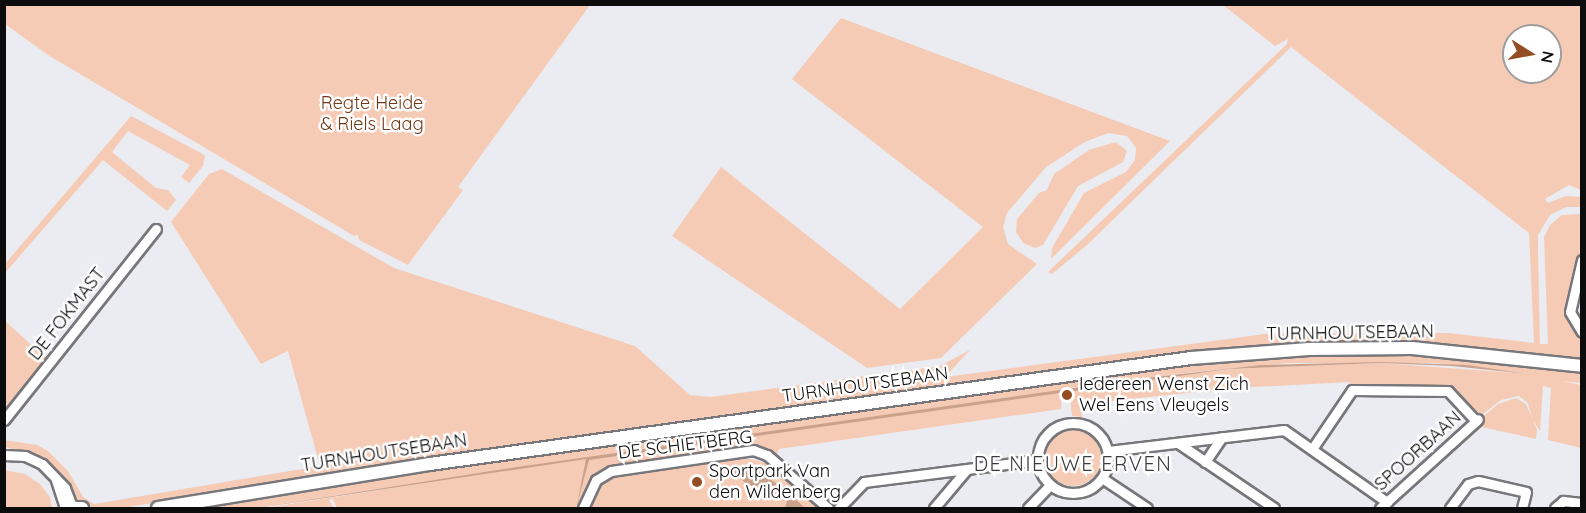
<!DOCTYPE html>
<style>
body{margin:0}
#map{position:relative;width:1586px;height:513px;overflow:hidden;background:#ebecf1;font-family:Quicksand,sans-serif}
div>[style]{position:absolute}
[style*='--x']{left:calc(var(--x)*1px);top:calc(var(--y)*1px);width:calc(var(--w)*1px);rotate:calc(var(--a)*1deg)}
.green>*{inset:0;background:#f5cbb6}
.round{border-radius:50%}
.water>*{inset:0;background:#caa18b}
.roads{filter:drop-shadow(2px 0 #77777b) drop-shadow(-2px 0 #77777b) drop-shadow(0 2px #77777b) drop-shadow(0 -2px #77777b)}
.minor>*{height:9px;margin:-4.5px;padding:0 4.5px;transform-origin:4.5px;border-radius:4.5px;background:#fff}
.minor>.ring{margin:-4.5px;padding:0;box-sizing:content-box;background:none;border:9px solid #fff;border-radius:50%}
.secondary>*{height:12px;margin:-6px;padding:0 6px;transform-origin:6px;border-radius:6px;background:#fff}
.dots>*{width:16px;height:16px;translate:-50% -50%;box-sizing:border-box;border:3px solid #fff;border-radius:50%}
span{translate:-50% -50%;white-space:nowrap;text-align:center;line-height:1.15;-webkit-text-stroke:5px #fff;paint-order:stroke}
.park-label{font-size:18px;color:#703a1a}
.street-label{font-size:18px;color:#0c0c0d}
.poi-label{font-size:18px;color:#0c0c0d}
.left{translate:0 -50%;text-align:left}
.neighbourhood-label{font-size:20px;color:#3b3c40;letter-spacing:1.5px}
.frame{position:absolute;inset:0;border:6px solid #0c0c0d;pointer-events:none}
.north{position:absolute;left:1502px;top:24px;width:60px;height:60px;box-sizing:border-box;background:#fff;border:2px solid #9e9e9e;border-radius:50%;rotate:101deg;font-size:16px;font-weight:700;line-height:24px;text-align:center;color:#0c0c0d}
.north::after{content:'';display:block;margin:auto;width:21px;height:27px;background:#924d23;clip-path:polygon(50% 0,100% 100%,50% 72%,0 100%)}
</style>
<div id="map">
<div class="green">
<i style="clip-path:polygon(4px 5px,5px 4px,590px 5px,458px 187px,463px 190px,408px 265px,359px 240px,358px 235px,354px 236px,48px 55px,5px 24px)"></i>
<i style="clip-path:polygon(evenodd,1223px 5px,1581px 5px,1581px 190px,1569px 185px,1545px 199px,1548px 203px,1566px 196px,1581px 197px,1581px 207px,1566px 207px,1550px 215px,1538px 235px,1538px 249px,1540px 344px,1548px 344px,1544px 237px,1550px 225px,1562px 215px,1581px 214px,1581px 246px,1569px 317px,1581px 337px,1581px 361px,1497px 350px,1376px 340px,498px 451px,475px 450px,123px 508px,87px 508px,75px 501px,62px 476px,44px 457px,5px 447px,4px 440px,37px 445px,48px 451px,68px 471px,83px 497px,94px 504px,320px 466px,288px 351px,261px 364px,171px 222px,209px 174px,222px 169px,394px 268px,635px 346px,690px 395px,710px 397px,940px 366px,970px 350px,945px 377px,1265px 334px,1449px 333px,1534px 343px,1529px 233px,1291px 47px,1087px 245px,1052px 274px,1048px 272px,1287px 44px,1288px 39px,1275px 46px,1223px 5px,1514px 36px,1550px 36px,1550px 72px,1514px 72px,1514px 36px)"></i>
<i style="clip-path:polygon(841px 18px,1170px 141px,1051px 259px,1052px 248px,1084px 193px,1126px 172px,1135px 160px,1136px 148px,1127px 136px,1108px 133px,1085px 142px,1046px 167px,1007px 213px,1003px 227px,1008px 244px,1037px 264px,941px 358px,867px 368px,672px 236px,721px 167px,900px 309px,983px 227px,792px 79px)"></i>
<i style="clip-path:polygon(131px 116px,201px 153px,205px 156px,203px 166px,189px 183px,181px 177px,190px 165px,128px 131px,112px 152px,156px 188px,168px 190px,176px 200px,167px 211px,103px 160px,5px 273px,5px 264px)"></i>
<i style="clip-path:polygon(1116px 142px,1127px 151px,1123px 162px,1078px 186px,1043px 245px,1035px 248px,1023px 243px,1016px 232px,1017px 219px,1039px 193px,1047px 190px,1054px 174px,1089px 150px)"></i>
<i style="clip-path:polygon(5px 321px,46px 358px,5px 411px)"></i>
<i style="clip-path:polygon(1303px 353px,1415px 353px,1581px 370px,1581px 383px,1562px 381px,1581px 385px,1581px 448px,1548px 440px,1551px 388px,1543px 386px,1540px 431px,1532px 419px,1528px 403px,1519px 396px,1501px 400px,1478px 418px,1450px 389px,1348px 387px,1350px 382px,1235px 388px,1130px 399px,1081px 405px,1082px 417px,1072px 416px,1069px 389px,1228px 369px,1380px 363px,1528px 374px,1434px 363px,1289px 363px,1194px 372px,1062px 389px,1061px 409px,779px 449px,776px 458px,770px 453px,616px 467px,591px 482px,581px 507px,574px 508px,337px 508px,333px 499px,329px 500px,334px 508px,264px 508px,585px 458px,258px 508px,189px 508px,483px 461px,505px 462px,547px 452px,1209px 360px)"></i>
<i style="clip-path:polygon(1516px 398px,1526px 404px,1537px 430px,1536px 439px,1482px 427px,1390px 508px,1384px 508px,1479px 420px,1498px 404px)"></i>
<i class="round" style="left:1044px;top:428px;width:58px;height:58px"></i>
<i style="clip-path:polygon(746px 458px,767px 463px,820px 508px,588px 508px,594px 492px,602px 484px,621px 475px)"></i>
<i style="clip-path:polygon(4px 470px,25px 474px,40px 484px,50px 497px,52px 508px,5px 508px)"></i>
</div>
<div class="water">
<i style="clip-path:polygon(1380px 362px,1467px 365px,1528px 374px,1452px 366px,1380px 363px,1228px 369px,589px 460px,577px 505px,586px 459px,258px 508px,517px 467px,1137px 379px,1261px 365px)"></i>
<i style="clip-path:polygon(754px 469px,782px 487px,805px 508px,785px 508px,788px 498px,781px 489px,766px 484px,750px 487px,732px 471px)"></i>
</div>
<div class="roads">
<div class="minor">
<i style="--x:1582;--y:260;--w:53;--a:103"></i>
<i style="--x:1570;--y:312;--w:23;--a:59"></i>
<i style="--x:4;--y:420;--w:244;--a:-51.5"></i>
<i class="ring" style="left:1038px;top:423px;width:61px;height:61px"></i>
<i style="--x:1178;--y:443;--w:116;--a:34.1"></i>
<i style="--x:1312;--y:449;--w:71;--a:-55.9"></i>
<i style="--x:1352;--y:390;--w:96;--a:0.6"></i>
<i style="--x:1448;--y:391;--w:41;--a:47"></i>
<i style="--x:1108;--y:451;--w:177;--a:-6.8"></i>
<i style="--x:1284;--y:430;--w:126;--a:35"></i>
<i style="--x:4;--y:455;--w:21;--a:3"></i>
<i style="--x:25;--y:456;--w:19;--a:25"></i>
<i style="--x:42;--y:464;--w:33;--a:46"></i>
<i style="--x:65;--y:488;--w:19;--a:69"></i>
<i style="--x:1205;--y:462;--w:30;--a:-56"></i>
<i style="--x:1102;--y:478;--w:54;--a:33.7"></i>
<i style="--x:56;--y:480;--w:29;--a:72"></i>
<i style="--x:583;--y:508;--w:31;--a:-65"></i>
<i style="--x:596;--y:480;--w:17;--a:-31"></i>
<i style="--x:611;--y:471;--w:144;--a:-8.4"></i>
<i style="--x:753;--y:450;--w:15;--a:20"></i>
<i style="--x:767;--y:455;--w:81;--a:41"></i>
<i style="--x:839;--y:508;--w:36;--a:-46"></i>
<i style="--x:864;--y:482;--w:175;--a:-7.2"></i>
<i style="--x:934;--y:508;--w:51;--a:-49.8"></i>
<i style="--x:1028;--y:508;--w:32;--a:-46"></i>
<i style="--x:1380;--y:508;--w:132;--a:-42.2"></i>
<i style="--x:1450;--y:508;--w:30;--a:-53"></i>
<i style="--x:1468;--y:484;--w:10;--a:-17"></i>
<i style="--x:1478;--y:481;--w:49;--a:12.9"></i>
<i style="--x:1526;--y:492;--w:16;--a:104"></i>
<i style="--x:1555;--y:508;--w:11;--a:-41"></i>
<i style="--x:1563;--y:501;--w:19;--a:6"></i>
</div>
<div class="secondary">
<i style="--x:66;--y:508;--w:16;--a:0"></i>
<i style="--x:158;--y:508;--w:276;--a:-9.2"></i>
<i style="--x:430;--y:464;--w:768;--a:-7.93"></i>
<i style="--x:1191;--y:358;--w:118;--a:-4.4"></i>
<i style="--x:1309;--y:349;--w:103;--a:-0.6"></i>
<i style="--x:1412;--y:348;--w:171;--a:6"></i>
</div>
</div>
<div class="dots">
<i style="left:1067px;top:395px;background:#924d23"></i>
<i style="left:697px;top:482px;background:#924d23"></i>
</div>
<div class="park-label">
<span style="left:372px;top:114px">Regte Heide<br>&amp; Riels Laag</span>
</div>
<div class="street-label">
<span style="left:67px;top:314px;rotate:-52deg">DE FOKMAST</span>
<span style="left:1350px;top:333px;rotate:-1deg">TURNHOUTSEBAAN</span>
<span style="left:865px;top:385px;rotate:-8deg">TURNHOUTSEBAAN</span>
<span style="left:685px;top:445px;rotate:-7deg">DE SCHIETBERG</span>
<span style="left:1418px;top:451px;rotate:-42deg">SPOORBAAN</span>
<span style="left:384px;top:453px;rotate:-9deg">TURNHOUTSEBAAN</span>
</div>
<div class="poi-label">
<span class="left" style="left:1079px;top:395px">Iedereen Wenst Zich<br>Wel Eens Vleugels</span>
<span class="left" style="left:709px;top:482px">Sportpark Van<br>den Wildenberg</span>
</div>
<div class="neighbourhood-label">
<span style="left:1073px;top:463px">DE NIEUWE ERVEN</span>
</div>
<div class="frame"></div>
<div class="north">N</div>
</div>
